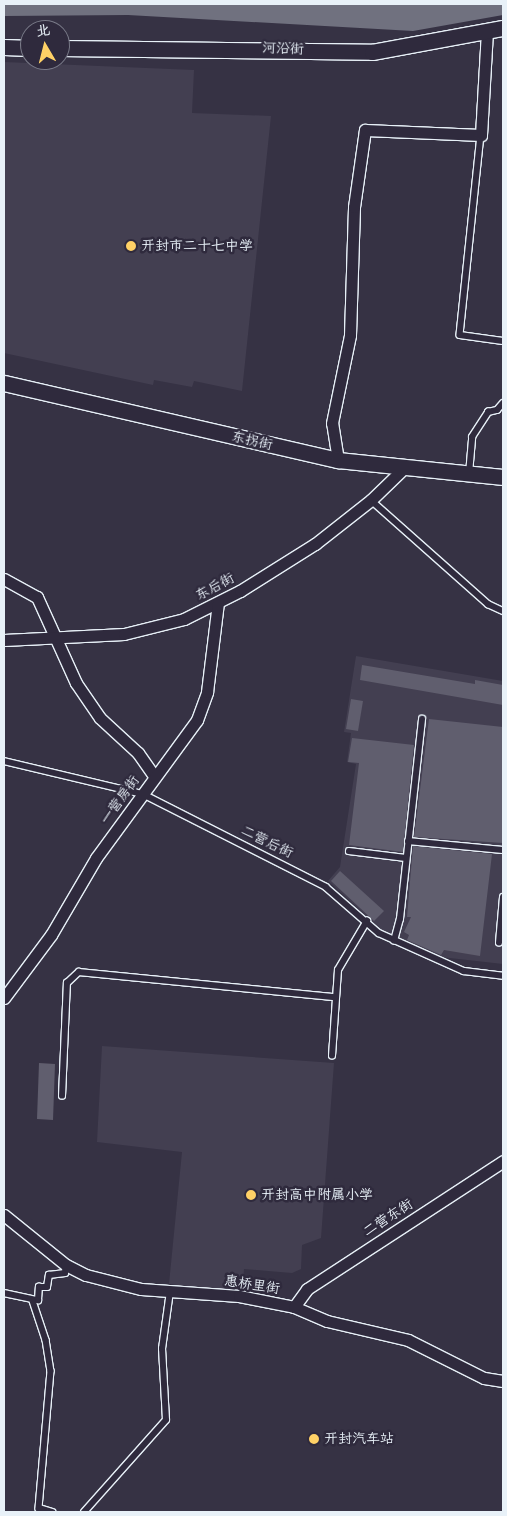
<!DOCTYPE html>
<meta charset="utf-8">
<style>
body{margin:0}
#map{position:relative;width:507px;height:1516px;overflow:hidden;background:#363244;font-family:"Balsamiq Sans","LXGW WenKai TC",sans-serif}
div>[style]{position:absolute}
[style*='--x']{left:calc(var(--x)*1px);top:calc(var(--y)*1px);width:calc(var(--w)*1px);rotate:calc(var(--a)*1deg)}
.built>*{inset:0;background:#433f51}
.water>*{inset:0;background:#70717f}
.building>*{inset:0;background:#605e6e}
.roads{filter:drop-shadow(1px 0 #e8f1f8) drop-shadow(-1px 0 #e8f1f8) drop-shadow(0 1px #e8f1f8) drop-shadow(0 -1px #e8f1f8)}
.service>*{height:5.5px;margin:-2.75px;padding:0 2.75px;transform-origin:2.75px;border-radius:2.75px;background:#2f2a3d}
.minor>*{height:11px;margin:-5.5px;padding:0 5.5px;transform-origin:5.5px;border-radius:5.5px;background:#2f2a3d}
.tertiary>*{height:15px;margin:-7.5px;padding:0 7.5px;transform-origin:7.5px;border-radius:7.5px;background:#2f2a3d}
.dots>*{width:14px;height:14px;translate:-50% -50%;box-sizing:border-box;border:2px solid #2f2a3d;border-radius:50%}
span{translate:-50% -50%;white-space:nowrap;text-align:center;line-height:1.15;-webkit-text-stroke:5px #2f2a3d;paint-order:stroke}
.street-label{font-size:14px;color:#e8f1f8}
.poi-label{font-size:14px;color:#e8f1f8}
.left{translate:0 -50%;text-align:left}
.frame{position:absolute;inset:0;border:5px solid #e8f1f8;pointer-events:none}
.north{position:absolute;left:20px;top:20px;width:50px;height:50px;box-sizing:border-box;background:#2f2a3d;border:1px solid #797a88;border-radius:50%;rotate:352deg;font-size:14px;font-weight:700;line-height:20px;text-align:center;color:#e8f1f8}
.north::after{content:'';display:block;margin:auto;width:18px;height:22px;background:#ffd166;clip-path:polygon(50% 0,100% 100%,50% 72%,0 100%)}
</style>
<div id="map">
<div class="built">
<i style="clip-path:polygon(4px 62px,194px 70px,192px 113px,271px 116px,242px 391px,194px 381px,192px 387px,154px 380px,153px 385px,4px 353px)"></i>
<i style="clip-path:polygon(356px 656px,503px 681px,503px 964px,441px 957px,382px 930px,328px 881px,340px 867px,356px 764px,347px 762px,351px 733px,344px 732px)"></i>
<i style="clip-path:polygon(102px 1046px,334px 1063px,321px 1238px,302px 1245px,301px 1269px,292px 1273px,244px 1269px,242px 1292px,169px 1284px,182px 1152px,97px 1142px)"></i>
</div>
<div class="water">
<i style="clip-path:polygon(4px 4px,503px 4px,503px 15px,413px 31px,128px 15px,4px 16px)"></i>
</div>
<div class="building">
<i style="clip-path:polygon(362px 665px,475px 684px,475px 680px,503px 685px,503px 705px,360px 680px)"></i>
<i style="clip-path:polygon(351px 699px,363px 701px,358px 731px,346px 729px)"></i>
<i style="clip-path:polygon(429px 719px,503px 727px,503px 843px,414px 837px)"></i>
<i style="clip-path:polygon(352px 738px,414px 745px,403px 852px,349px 845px,359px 763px,348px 762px)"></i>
<i style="clip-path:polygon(413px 846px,492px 854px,480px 956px,444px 950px,441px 955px,407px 940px,409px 935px,404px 932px,411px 917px,407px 917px)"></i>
<i style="clip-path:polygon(340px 871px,384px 911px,374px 921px,331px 881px)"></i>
<i style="clip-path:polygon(39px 1063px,55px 1064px,53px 1120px,37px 1119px)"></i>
</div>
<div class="roads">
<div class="service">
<i style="--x:481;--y:135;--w:201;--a:96"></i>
<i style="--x:460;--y:335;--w:43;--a:7.9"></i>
<i style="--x:469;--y:474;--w:37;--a:-85"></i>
<i style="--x:472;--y:437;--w:30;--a:-57"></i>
<i style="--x:488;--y:412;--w:9;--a:-13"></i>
<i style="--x:497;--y:410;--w:9;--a:-49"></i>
<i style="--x:371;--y:500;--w:157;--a:41.6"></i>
<i style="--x:488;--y:604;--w:17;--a:25"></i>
<i style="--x:4;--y:761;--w:143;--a:13.4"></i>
<i style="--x:143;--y:794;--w:205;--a:26.9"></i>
<i style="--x:326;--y:887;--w:70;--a:41"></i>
<i style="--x:379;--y:933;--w:93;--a:24.1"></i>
<i style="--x:464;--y:971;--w:39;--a:7"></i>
<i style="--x:408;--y:841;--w:95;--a:5.4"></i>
<i style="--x:349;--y:851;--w:57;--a:7"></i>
<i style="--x:394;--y:941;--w:23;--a:-75"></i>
<i style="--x:400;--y:919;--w:201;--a:-83.7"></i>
<i style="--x:499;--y:943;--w:46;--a:-85"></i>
<i style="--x:332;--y:1056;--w:86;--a:-86"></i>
<i style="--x:338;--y:970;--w:57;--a:-59.4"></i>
<i style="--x:62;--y:1096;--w:113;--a:-87.5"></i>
<i style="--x:67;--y:983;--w:16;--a:-43"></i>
<i style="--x:79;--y:972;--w:257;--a:5.6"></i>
<i style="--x:4;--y:1293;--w:35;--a:12"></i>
<i style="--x:38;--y:1300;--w:13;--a:-86"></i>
<i style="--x:39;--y:1287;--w:8;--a:0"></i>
<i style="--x:47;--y:1287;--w:12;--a:-81"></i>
<i style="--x:49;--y:1275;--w:16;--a:-7"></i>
<i style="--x:65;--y:1273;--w:8;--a:-83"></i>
<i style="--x:33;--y:1301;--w:41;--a:71.6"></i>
<i style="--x:46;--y:1340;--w:31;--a:81"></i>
<i style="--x:51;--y:1371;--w:138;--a:95"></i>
<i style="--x:39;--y:1508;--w:14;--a:17"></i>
<i style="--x:84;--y:1512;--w:123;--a:-48.3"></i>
<i style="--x:166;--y:1420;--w:71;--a:-93.2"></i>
<i style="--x:162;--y:1349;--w:59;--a:-82.1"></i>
</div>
<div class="minor">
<i style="--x:338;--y:460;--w:37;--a:-99"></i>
<i style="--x:332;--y:423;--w:90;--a:-78.4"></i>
<i style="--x:350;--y:335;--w:128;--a:-88.2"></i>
<i style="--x:354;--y:207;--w:78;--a:-81.9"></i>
<i style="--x:365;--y:130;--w:116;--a:2.5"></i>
<i style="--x:481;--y:135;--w:104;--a:-86.7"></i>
<i style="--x:4;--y:579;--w:38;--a:29"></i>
<i style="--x:37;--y:597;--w:94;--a:65.6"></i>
<i style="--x:76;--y:683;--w:42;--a:55.6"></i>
<i style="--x:100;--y:718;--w:52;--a:42.6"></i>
<i style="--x:138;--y:753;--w:29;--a:55"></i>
<i style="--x:4;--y:640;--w:120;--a:-2.9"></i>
<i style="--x:124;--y:634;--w:62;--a:-14"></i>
<i style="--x:184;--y:619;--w:63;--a:-26.6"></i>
<i style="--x:240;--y:591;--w:89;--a:-32.1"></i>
<i style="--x:315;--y:544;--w:71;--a:-38.2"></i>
<i style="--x:371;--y:500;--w:45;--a:-44.1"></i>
<i style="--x:4;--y:998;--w:79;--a:-53.3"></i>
<i style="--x:51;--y:935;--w:89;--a:-59.7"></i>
<i style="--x:96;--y:858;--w:171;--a:-53.8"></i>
<i style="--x:197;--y:720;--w:30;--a:-70"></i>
<i style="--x:207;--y:692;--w:90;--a:-83"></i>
<i style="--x:4;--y:1215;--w:80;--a:38.9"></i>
<i style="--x:66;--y:1265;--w:22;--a:27"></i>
<i style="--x:86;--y:1275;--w:57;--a:14.3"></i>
<i style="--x:141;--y:1289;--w:98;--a:4.1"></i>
<i style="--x:239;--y:1296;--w:56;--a:11.3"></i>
<i style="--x:294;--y:1307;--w:36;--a:23"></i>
<i style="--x:327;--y:1321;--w:83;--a:13.2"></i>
<i style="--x:408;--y:1340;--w:85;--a:26.6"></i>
<i style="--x:484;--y:1378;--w:19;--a:9"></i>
<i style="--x:294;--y:1307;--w:22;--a:-54"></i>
<i style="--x:307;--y:1289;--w:234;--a:-33.1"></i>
</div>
<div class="tertiary">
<i style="--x:4;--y:47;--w:26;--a:2"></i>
<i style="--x:60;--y:48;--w:312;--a:0.7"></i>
<i style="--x:372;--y:52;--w:133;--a:-10.4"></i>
<i style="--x:4;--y:383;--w:343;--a:13"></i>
<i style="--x:338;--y:460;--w:166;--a:5.9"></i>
</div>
</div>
<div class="dots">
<i style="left:131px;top:246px;background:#ffd166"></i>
<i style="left:251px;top:1195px;background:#ffd166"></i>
<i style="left:314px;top:1439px;background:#ffd166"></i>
</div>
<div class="street-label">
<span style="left:283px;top:49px;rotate:2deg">河沿街</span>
<span style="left:252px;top:441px;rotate:13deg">东拐街</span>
<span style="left:215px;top:587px;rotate:-28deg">东后街</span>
<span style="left:120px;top:800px;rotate:-54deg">一营房街</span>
<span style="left:267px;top:842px;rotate:26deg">二营后街</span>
<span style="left:388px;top:1218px;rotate:-33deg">二营东街</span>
<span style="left:252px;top:1285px;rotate:9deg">惠桥里街</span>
</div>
<div class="poi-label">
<span class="left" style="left:141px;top:246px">开封市二十七中学</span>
<span class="left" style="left:261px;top:1195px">开封高中附属小学</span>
<span class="left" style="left:324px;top:1439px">开封汽车站</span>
</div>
<div class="frame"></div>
<div class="north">北</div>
</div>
